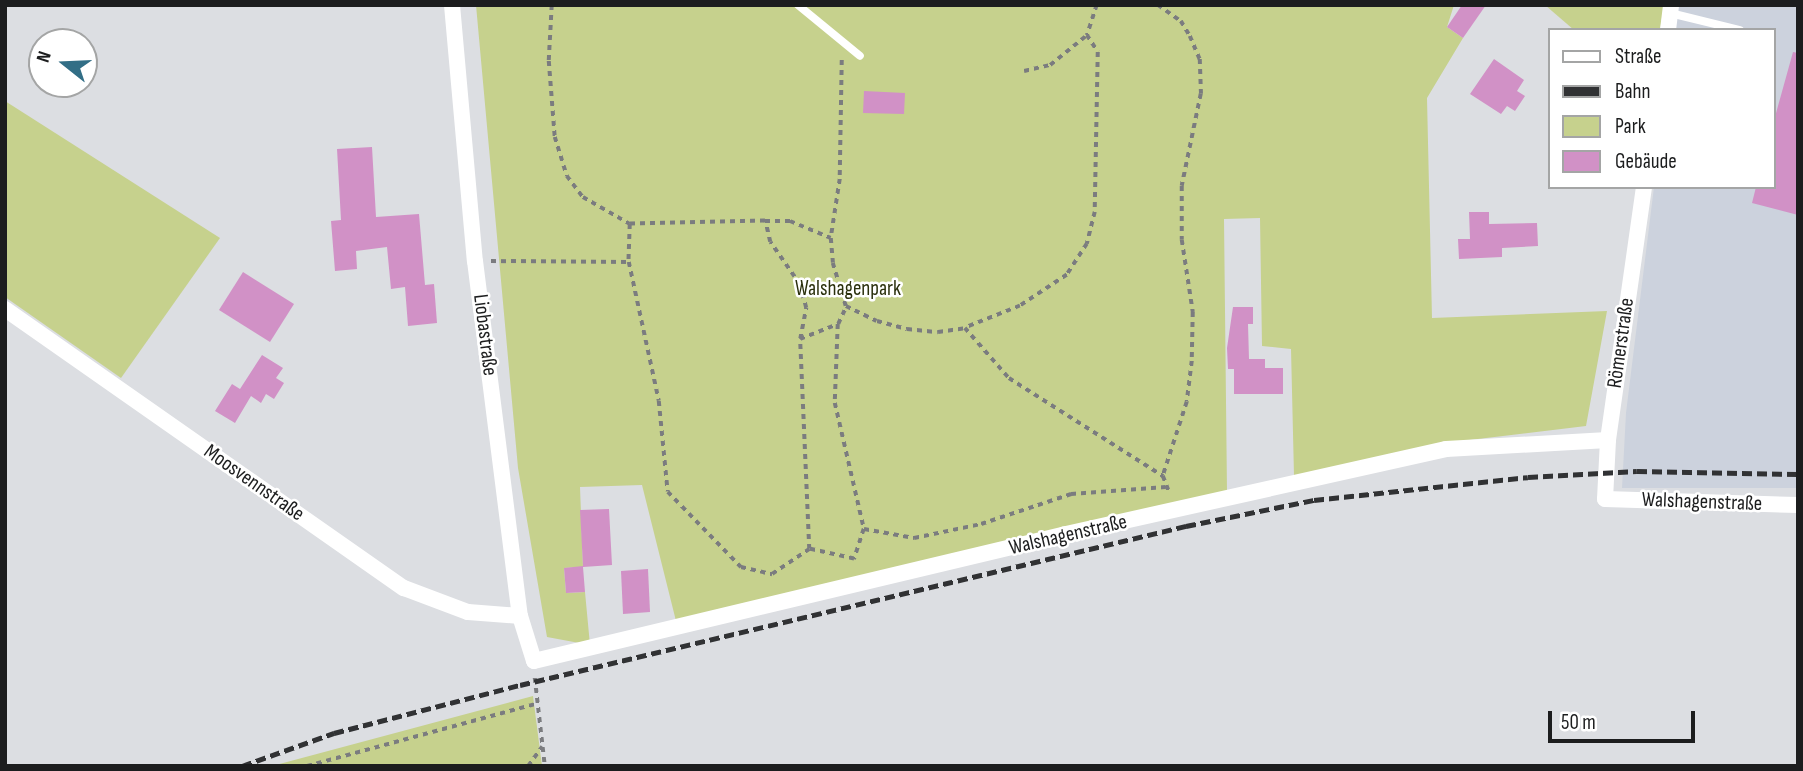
<!DOCTYPE html>
<meta charset="utf-8">
<style>
body{margin:0}
#map{position:relative;width:1803px;height:771px;overflow:hidden;background:#dcdee2;font-family:"Sofia Sans Condensed",sans-serif}
div>[style]{position:absolute}
[style*='--x']{left:calc(var(--x)*1px);top:calc(var(--y)*1px);width:calc(var(--w)*1px);rotate:calc(var(--a)*1deg)}
.built>*{inset:0;background:#ccd2dd}
.green>*{inset:0;background:#c6d18d}
.building>*{inset:0;background:#d191c6}
.path>*{height:3.5px;margin-top:-1.75px;transform-origin:0;background:repeating-linear-gradient(90deg,#7b7c7f 0 5px,transparent 0 10px)}
.service>*{height:8px;margin:-4px;padding:0 4px;transform-origin:4px;border-radius:4px;background:#fff}
.minor>*{height:16px;margin:-8px;padding:0 8px;transform-origin:8px;border-radius:8px;background:#fff}
.rail>*{height:5px;margin-top:-2.5px;transform-origin:0;background:repeating-linear-gradient(90deg,#313234 0 10px,transparent 0 15px)}
span{translate:-50% -50%;white-space:nowrap;text-align:center;line-height:1.15;-webkit-text-stroke:5px #fff;paint-order:stroke}
.park-label{font-size:21px;color:#2b300d}
.street-label{font-size:21px;color:#1c1d1e}
.frame{position:absolute;inset:0;border:7px solid #1c1d1e;pointer-events:none}
.legend{position:absolute;left:1548px;top:28px;width:228px;height:161px;box-sizing:border-box;background:#fff;border:2px solid #a4a5a5;margin:0;padding:9px 12px;list-style:none;font-size:21px;color:#1c1d1e}
.legend li{display:flex;align-items:center;gap:14px;height:35px}
.legend b{width:35px;border:2px solid #a4a5a5}
.north{position:absolute;left:28px;top:28px;width:70px;height:70px;box-sizing:border-box;background:#fff;border:2px solid #a4a5a5;border-radius:50%;rotate:288deg;font-size:19px;font-weight:700;line-height:28px;text-align:center;color:#1c1d1e}
.north::after{content:'';display:block;margin:auto;width:24px;height:32px;background:#326e86;clip-path:polygon(50% 0,100% 100%,50% 72%,0 100%)}
.scale{position:absolute;left:1548px;top:711px;width:147px;height:32px;box-sizing:border-box;border:4px solid #1c1d1e;border-top:0;padding-left:9px;font-size:21px;line-height:24px;white-space:nowrap;color:#1c1d1e;-webkit-text-stroke:5px #fff;paint-order:stroke}
</style>
<div id="map">
<div class="built">
<i style="clip-path:polygon(1676px 5px,1798px 5px,1798px 488px,1622px 488px,1626px 413px,1654px 187px,1773px 187px,1773px 30px,1673px 30px)"></i>
</div>
<div class="green">
<i style="clip-path:polygon(476px 5px,1454px 5px,1447px 27px,1463px 38px,1427px 98px,1432px 318px,1607px 311px,1586px 426px,1444px 443px,1294px 476px,1291px 349px,1262px 346px,1260px 218px,1224px 219px,1227px 491px,676px 621px,642px 485px,580px 487px,583px 567px,564px 568px,566px 593px,585px 592px,590px 645px,547px 637px,518px 468px)"></i>
<i style="clip-path:polygon(1545px 5px,1664px 5px,1660px 30px,1574px 30px)"></i>
<i style="clip-path:polygon(5px 101px,220px 238px,121px 378px,5px 297px)"></i>
<i style="clip-path:polygon(533px 696px,542px 766px,272px 766px)"></i>
</div>
<div class="building">
<i style="clip-path:polygon(1462px 5px,1486px 5px,1463px 38px,1447px 27px)"></i>
<i style="clip-path:polygon(1793px 52px,1798px 53px,1798px 215px,1752px 203px,1756px 187px,1773px 187px,1773px 124px)"></i>
<i style="clip-path:polygon(1494px 59px,1524px 80px,1517px 91px,1525px 96px,1515px 111px,1507px 106px,1501px 114px,1470px 94px)"></i>
<i style="clip-path:polygon(864px 91px,905px 93px,904px 114px,863px 113px)"></i>
<i style="clip-path:polygon(372px 147px,376px 217px,419px 214px,425px 285px,434px 284px,437px 323px,408px 326px,405px 287px,391px 289px,387px 247px,356px 251px,357px 269px,335px 271px,331px 221px,341px 220px,337px 149px)"></i>
<i style="clip-path:polygon(1469px 212px,1489px 212px,1489px 224px,1537px 223px,1538px 246px,1502px 248px,1502px 257px,1459px 259px,1458px 239px,1470px 239px)"></i>
<i style="clip-path:polygon(243px 272px,294px 304px,270px 342px,219px 310px)"></i>
<i style="clip-path:polygon(1233px 307px,1253px 307px,1253px 324px,1248px 324px,1249px 359px,1265px 359px,1265px 368px,1283px 368px,1283px 394px,1234px 394px,1234px 369px,1228px 369px,1227px 348px)"></i>
<i style="clip-path:polygon(262px 355px,283px 368px,276px 378px,284px 383px,274px 399px,266px 394px,261px 403px,251px 396px,235px 423px,215px 411px,232px 384px,240px 389px)"></i>
<i style="clip-path:polygon(609px 509px,612px 565px,583px 567px,585px 592px,566px 593px,564px 568px,583px 566px,580px 510px)"></i>
<i style="clip-path:polygon(648px 569px,650px 612px,623px 614px,621px 571px)"></i>
</div>
<div class="path">
<i style="--x:552;--y:5;--w:56;--a:93.1"></i>
<i style="--x:549;--y:61;--w:76;--a:85.5"></i>
<i style="--x:555;--y:137;--w:41;--a:72.9"></i>
<i style="--x:567;--y:176;--w:26;--a:53"></i>
<i style="--x:583;--y:197;--w:54;--a:29.9"></i>
<i style="--x:1097;--y:5;--w:32;--a:108"></i>
<i style="--x:1087;--y:35;--w:20;--a:57"></i>
<i style="--x:1098;--y:52;--w:160;--a:91.1"></i>
<i style="--x:1095;--y:212;--w:33;--a:104"></i>
<i style="--x:1087;--y:244;--w:37;--a:123"></i>
<i style="--x:1067;--y:275;--w:56;--a:146.6"></i>
<i style="--x:1020;--y:306;--w:59;--a:158.2"></i>
<i style="--x:965;--y:328;--w:67;--a:48.7"></i>
<i style="--x:1009;--y:378;--w:183;--a:32.5"></i>
<i style="--x:1163;--y:476;--w:19;--a:69"></i>
<i style="--x:1158;--y:5;--w:28;--a:35"></i>
<i style="--x:1181;--y:21;--w:17;--a:59"></i>
<i style="--x:1190;--y:36;--w:25;--a:67"></i>
<i style="--x:1200;--y:59;--w:35;--a:88"></i>
<i style="--x:1201;--y:94;--w:94;--a:101.7"></i>
<i style="--x:1182;--y:186;--w:54;--a:90"></i>
<i style="--x:1182;--y:240;--w:73;--a:81.3"></i>
<i style="--x:1193;--y:312;--w:49;--a:91.2"></i>
<i style="--x:1192;--y:361;--w:41;--a:97"></i>
<i style="--x:1187;--y:402;--w:78;--a:108"></i>
<i style="--x:842;--y:60;--w:119;--a:91"></i>
<i style="--x:840;--y:179;--w:60;--a:98.7"></i>
<i style="--x:831;--y:238;--w:25;--a:85"></i>
<i style="--x:833;--y:263;--w:45;--a:73.2"></i>
<i style="--x:846;--y:306;--w:34;--a:26"></i>
<i style="--x:877;--y:321;--w:31;--a:15"></i>
<i style="--x:907;--y:329;--w:31;--a:6"></i>
<i style="--x:938;--y:332;--w:27;--a:-8"></i>
<i style="--x:1024;--y:71;--w:27;--a:-13"></i>
<i style="--x:1050;--y:65;--w:48;--a:-39"></i>
<i style="--x:765;--y:221;--w:25;--a:0"></i>
<i style="--x:790;--y:221;--w:44;--a:22.5"></i>
<i style="--x:491;--y:261;--w:138;--a:0.4"></i>
<i style="--x:838;--y:324;--w:19;--a:-65"></i>
<i style="--x:800;--y:339;--w:41;--a:-21.5"></i>
<i style="--x:838;--y:324;--w:79;--a:92.2"></i>
<i style="--x:835;--y:403;--w:129;--a:77"></i>
<i style="--x:864;--y:529;--w:32;--a:108"></i>
<i style="--x:854;--y:559;--w:46;--a:-167.5"></i>
<i style="--x:809;--y:549;--w:210;--a:-92.5"></i>
<i style="--x:800;--y:339;--w:32;--a:-79"></i>
<i style="--x:806;--y:308;--w:24;--a:-105"></i>
<i style="--x:800;--y:285;--w:52;--a:-124.9"></i>
<i style="--x:770;--y:242;--w:22;--a:-103"></i>
<i style="--x:765;--y:221;--w:135;--a:178.7"></i>
<i style="--x:630;--y:224;--w:38;--a:92"></i>
<i style="--x:629;--y:262;--w:142;--a:77.8"></i>
<i style="--x:659;--y:401;--w:91;--a:84.4"></i>
<i style="--x:668;--y:492;--w:105;--a:45.8"></i>
<i style="--x:741;--y:567;--w:32;--a:13"></i>
<i style="--x:772;--y:574;--w:45;--a:-34"></i>
<i style="--x:864;--y:529;--w:51;--a:10.2"></i>
<i style="--x:914;--y:538;--w:68;--a:-11.8"></i>
<i style="--x:981;--y:524;--w:95;--a:-18.4"></i>
<i style="--x:1071;--y:494;--w:95;--a:-4.2"></i>
<i style="--x:535;--y:678;--w:89;--a:83.5"></i>
<i style="--x:307;--y:766;--w:240;--a:-15.2"></i>
<i style="--x:528;--y:766;--w:24;--a:-54"></i>
</div>
<div class="service">
<i style="--x:798;--y:5;--w:80;--a:39.4"></i>
<i style="--x:1670;--y:13;--w:72;--a:13.7"></i>
</div>
<div class="minor">
<i style="--x:452;--y:5;--w:257;--a:84.9"></i>
<i style="--x:475;--y:261;--w:358;--a:82.8"></i>
<i style="--x:520;--y:616;--w:47;--a:72.7"></i>
<i style="--x:534;--y:661;--w:547;--a:-13.43"></i>
<i style="--x:1066;--y:534;--w:389;--a:-12.6"></i>
<i style="--x:1446;--y:449;--w:162;--a:-3.2"></i>
<i style="--x:1668;--y:30;--w:25;--a:-83"></i>
<i style="--x:1644;--y:187;--w:256;--a:98.1"></i>
<i style="--x:1608;--y:440;--w:59;--a:92.9"></i>
<i style="--x:1605;--y:499;--w:193;--a:1.8"></i>
<i style="--x:5;--y:309;--w:487;--a:35"></i>
<i style="--x:404;--y:588;--w:68;--a:20.6"></i>
<i style="--x:468;--y:612;--w:52;--a:4.4"></i>
</div>
<div class="rail">
<i style="--x:242;--y:766;--w:98;--a:-19.7"></i>
<i style="--x:334;--y:733;--w:192;--a:-14.5"></i>
<i style="--x:520;--y:685;--w:685;--a:-13.43"></i>
<i style="--x:1186;--y:526;--w:131;--a:-11.5"></i>
<i style="--x:1314;--y:500;--w:215;--a:-6.1"></i>
<i style="--x:1528;--y:477;--w:109;--a:-3.2"></i>
<i style="--x:1637;--y:471;--w:161;--a:1.1"></i>
</div>
<div class="park-label">
<span style="left:848px;top:289px">Walshagenpark</span>
</div>
<div class="street-label">
<span style="left:485px;top:335px;rotate:83deg">Liobastraße</span>
<span style="left:1621px;top:343px;rotate:-82deg">Römerstraße</span>
<span style="left:254px;top:483px;rotate:35deg">Moosvennstraße</span>
<span style="left:1702px;top:502px;rotate:2deg">Walshagenstraße</span>
<span style="left:1068px;top:535px;rotate:-13deg">Walshagenstraße</span>
</div>
<div class="frame"></div>
<ul class="legend">
<li><b style="height:9px;background:#fff"></b>Straße</li>
<li><b style="height:9px;background:#313234"></b>Bahn</li>
<li><b style="height:19px;background:#c6d18d"></b>Park</li>
<li><b style="height:19px;background:#d191c6"></b>Gebäude</li>
</ul>
<div class="north">N</div>
<div class="scale">50 m</div>
</div>
